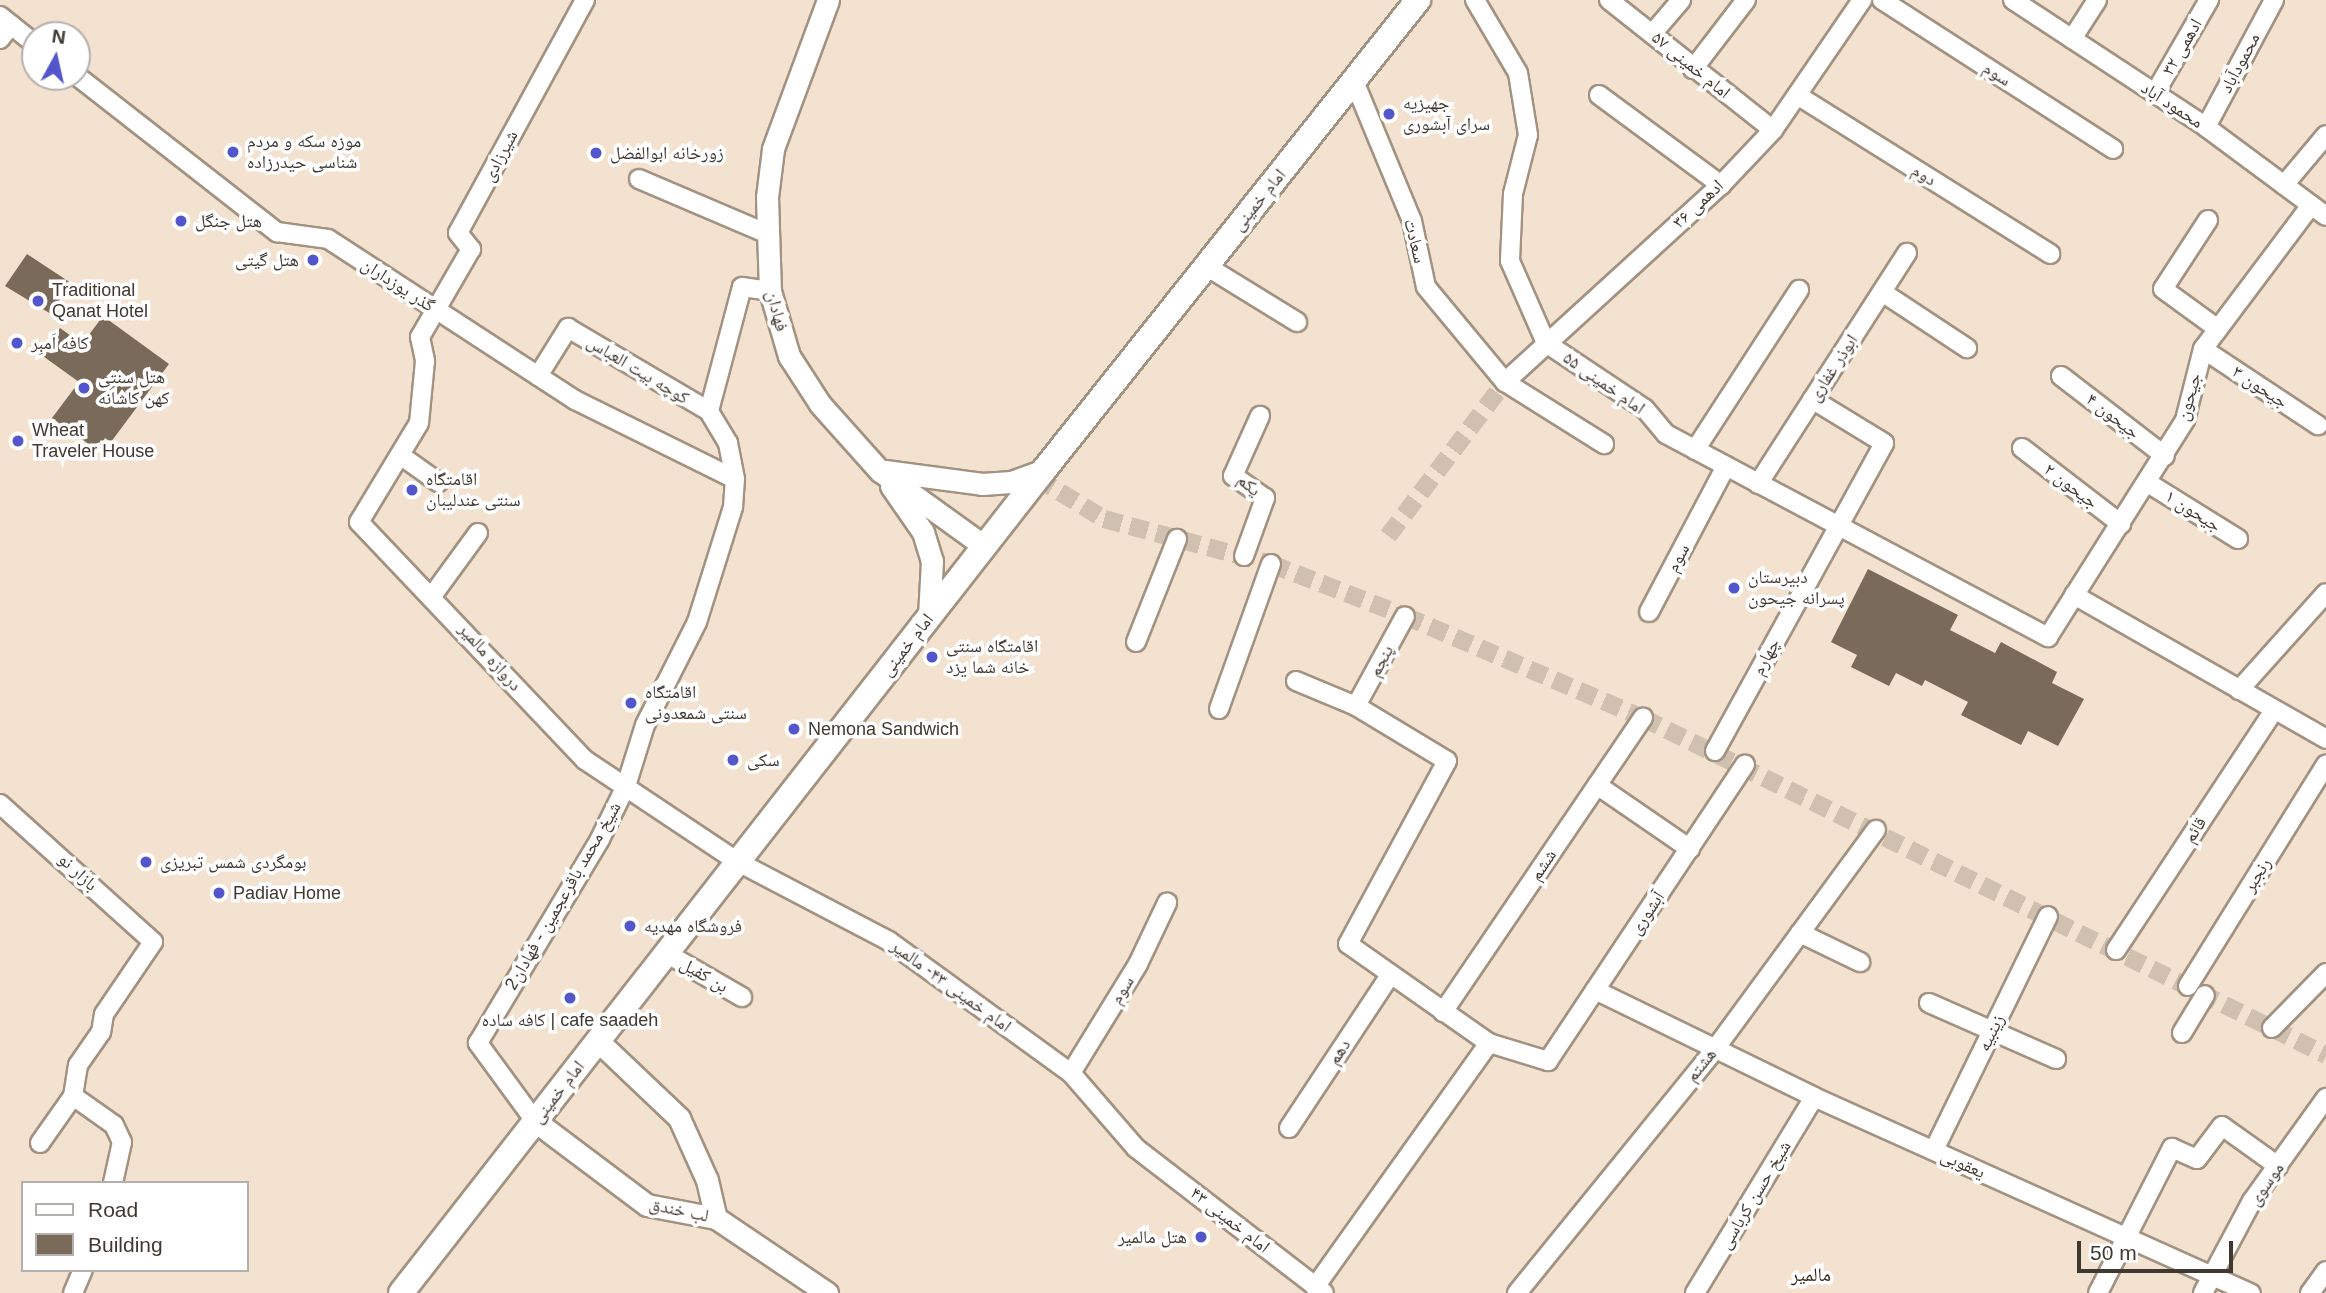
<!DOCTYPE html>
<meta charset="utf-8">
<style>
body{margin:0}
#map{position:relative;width:2326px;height:1293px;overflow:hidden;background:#f4e2d0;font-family:Helvetica,"Noto Naskh Arabic",sans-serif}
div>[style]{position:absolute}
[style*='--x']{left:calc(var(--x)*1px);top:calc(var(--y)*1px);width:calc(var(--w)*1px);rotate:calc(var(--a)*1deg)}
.building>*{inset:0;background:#796a5a}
.minor-tunnel>*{height:18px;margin-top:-9px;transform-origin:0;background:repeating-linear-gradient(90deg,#d0c0b0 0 18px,transparent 0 27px)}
.roads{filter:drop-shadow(2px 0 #a29281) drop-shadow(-2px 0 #a29281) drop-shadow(0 2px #a29281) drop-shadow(0 -2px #a29281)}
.minor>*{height:18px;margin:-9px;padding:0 9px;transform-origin:9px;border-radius:9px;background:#fff}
.tertiary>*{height:21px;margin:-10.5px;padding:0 10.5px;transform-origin:10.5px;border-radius:10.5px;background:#fff}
.secondary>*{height:24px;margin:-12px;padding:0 12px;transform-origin:12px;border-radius:12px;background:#fff}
.dots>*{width:19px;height:19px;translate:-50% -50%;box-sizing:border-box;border:4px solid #fff;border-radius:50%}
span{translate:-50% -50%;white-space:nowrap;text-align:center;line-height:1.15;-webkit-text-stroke:7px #fff;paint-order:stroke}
.street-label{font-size:18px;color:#403932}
.poi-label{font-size:18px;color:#403932}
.left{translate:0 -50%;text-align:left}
.right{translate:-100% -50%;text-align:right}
.neighbourhood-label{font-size:19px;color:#37291b}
.legend{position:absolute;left:21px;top:1181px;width:228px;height:91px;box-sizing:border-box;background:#fff;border:2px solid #b3b0ad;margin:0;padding:9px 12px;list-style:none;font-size:21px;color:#403932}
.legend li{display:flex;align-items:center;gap:14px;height:35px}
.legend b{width:35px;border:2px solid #b3b0ad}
.north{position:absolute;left:21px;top:21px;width:70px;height:70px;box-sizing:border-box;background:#fff;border:2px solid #b3b0ad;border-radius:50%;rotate:8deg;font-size:19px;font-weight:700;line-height:28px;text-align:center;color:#403932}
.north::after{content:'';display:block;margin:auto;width:24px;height:32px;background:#5355cc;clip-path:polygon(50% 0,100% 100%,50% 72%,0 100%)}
.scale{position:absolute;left:2077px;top:1241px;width:156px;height:32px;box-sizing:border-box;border:4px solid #403932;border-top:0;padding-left:9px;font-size:21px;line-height:24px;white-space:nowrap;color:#403932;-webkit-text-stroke:5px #fff;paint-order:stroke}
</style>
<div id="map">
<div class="building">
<i style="clip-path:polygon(27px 254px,71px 283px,51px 314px,5px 286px)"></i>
<i style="clip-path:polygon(103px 316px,169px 364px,111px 442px,105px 438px,97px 450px,52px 418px,79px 382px,40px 354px,60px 328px,82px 344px)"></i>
<i style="clip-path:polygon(1868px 569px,1958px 615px,1950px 630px,1995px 653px,2001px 642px,2057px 672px,2052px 683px,2084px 699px,2058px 746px,2028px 731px,2021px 745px,1961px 715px,1968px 702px,1925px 680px,1922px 686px,1896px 673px,1889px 686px,1851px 667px,1857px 655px,1831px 642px)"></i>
</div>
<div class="minor-tunnel">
<i style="--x:1037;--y:478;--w:79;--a:31.5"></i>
<i style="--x:1104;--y:519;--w:173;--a:15.1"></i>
<i style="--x:1271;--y:564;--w:144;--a:21.2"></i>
<i style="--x:1405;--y:616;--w:259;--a:23.2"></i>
<i style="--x:1643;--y:718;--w:762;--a:26.26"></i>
<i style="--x:1388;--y:536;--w:193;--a:-52.8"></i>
</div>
<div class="roads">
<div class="minor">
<i style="--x:585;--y:0;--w:265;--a:118.6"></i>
<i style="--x:458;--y:233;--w:21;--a:51"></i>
<i style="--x:471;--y:249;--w:102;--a:120.1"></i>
<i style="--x:420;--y:337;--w:25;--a:78"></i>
<i style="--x:425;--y:361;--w:62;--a:95.5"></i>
<i style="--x:419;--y:423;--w:116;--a:121.2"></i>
<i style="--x:359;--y:522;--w:328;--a:46.5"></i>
<i style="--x:585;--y:760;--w:184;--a:33.7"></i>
<i style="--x:738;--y:862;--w:170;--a:27.6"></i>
<i style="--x:889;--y:941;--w:225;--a:36"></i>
<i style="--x:1071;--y:1073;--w:99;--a:49.1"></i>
<i style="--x:1136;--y:1148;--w:237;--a:37.6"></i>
<i style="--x:1475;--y:0;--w:85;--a:59.5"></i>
<i style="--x:1518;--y:73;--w:63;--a:80.8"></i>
<i style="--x:1528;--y:135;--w:61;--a:104.3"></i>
<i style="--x:1513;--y:194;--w:67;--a:92.6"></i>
<i style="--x:1510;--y:261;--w:90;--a:66.3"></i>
<i style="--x:1546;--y:343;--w:119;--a:33.7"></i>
<i style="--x:1645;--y:409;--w:33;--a:50"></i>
<i style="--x:1666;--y:434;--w:433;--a:28"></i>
<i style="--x:2048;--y:637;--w:257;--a:-57.7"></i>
<i style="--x:2185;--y:420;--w:73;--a:-75.8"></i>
<i style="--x:2203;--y:349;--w:180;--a:-53.1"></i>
<i style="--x:1609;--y:0;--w:209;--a:38.4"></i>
<i style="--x:1882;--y:0;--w:275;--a:32.8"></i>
<i style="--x:2013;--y:0;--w:231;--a:33.3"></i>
<i style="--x:2206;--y:127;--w:149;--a:36.6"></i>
<i style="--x:0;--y:16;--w:45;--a:38.7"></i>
<i style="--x:1652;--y:34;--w:45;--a:-49.5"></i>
<i style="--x:0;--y:39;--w:18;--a:-52"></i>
<i style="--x:2072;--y:39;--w:46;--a:-57.3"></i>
<i style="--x:1693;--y:69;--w:87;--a:-52.5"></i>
<i style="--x:77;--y:76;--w:254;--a:38"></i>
<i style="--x:277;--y:232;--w:51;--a:7.8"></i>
<i style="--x:328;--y:239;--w:295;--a:33.1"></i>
<i style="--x:575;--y:400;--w:178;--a:26.3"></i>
<i style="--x:1354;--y:81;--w:152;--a:67.5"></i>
<i style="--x:1412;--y:221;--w:67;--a:78"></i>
<i style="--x:1426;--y:287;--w:124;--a:50.3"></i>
<i style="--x:1505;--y:382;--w:117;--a:32.1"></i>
<i style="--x:2155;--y:93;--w:108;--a:-59.9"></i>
<i style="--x:1599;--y:95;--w:152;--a:36.4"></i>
<i style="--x:1797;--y:95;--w:299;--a:32.1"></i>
<i style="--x:2206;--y:127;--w:144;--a:-61.8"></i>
<i style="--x:639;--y:179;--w:140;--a:23.1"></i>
<i style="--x:2284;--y:185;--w:65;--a:-50"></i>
<i style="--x:2208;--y:220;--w:82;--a:123.1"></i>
<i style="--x:2163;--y:289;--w:68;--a:36"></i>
<i style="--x:1206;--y:266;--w:107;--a:31.6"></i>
<i style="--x:1882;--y:292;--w:102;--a:33.4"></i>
<i style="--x:2203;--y:349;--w:138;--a:33.5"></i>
<i style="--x:538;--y:376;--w:57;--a:-58"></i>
<i style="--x:568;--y:328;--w:164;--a:30.5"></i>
<i style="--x:2061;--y:376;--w:131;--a:37.6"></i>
<i style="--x:1505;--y:382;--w:292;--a:-42.4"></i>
<i style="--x:1721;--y:185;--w:76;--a:-46.6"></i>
<i style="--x:1773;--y:130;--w:158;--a:-55.6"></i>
<i style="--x:2022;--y:448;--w:125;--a:37.5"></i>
<i style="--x:1695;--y:450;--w:191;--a:-57"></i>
<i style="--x:400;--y:455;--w:47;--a:35.4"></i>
<i style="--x:2148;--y:483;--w:106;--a:31.9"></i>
<i style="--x:1758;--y:484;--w:275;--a:-57.2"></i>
<i style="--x:1244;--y:556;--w:62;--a:-70.1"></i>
<i style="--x:1265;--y:498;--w:39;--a:-145"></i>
<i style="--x:1233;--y:476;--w:66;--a:-65.8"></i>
<i style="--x:2074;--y:595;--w:290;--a:29.7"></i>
<i style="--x:432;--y:596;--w:78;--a:-53.9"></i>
<i style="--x:1649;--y:612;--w:165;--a:-62.2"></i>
<i style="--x:1136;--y:642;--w:111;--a:-68.3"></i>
<i style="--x:1296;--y:681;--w:65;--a:22.6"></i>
<i style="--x:1356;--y:706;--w:106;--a:31.1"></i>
<i style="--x:1447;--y:761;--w:208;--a:118.4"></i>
<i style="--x:1348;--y:944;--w:172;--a:35.1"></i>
<i style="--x:1489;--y:1043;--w:62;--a:17"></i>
<i style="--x:1548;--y:1061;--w:356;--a:-56.4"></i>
<i style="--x:2239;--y:690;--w:130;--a:-48.1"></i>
<i style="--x:1356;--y:706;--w:102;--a:-61.4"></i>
<i style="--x:1219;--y:709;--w:154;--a:-70.3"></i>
<i style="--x:1715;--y:751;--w:351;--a:-61.2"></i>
<i style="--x:1884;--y:443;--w:84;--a:-148.6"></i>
<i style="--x:1597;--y:785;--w:113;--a:34.5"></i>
<i style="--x:0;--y:804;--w:206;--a:42"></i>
<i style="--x:153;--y:942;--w:87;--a:124.2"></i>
<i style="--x:104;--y:1014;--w:18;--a:99"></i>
<i style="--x:101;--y:1032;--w:40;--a:124.9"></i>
<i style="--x:78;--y:1065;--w:31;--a:99"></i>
<i style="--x:73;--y:1096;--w:50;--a:35.3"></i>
<i style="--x:114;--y:1125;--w:19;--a:65"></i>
<i style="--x:122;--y:1142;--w:42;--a:102.4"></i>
<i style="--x:1800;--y:933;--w:67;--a:25.8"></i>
<i style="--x:2116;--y:950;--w:287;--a:-56.6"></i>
<i style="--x:666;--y:953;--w:88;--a:30.1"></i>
<i style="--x:2188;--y:986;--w:261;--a:-58.1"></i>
<i style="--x:1595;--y:990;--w:244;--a:26"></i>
<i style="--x:1814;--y:1097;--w:479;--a:24.2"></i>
<i style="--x:1929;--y:1003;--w:139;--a:23.8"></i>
<i style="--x:1443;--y:1012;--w:356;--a:-55.8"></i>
<i style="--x:2272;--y:1028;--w:77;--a:-45.5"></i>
<i style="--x:2182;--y:1033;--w:44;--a:-58.8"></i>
<i style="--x:1071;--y:1073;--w:128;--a:-58.4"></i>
<i style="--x:1138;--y:964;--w:68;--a:-64.6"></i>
<i style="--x:535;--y:1121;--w:97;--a:-126.2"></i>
<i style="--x:478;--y:1043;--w:238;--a:-59.1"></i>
<i style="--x:600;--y:839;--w:59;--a:-63.9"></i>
<i style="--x:626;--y:786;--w:64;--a:-72.7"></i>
<i style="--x:645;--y:725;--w:115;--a:-63.2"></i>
<i style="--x:697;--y:622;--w:121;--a:-72.6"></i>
<i style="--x:733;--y:507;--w:28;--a:-86"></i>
<i style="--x:735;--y:479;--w:37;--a:-101"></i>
<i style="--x:728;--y:443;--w:37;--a:-121"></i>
<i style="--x:709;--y:411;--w:128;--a:-75.1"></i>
<i style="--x:742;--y:287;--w:28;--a:8"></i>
<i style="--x:1289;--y:1128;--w:181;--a:-56.5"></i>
<i style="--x:40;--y:1143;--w:57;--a:-54.9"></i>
<i style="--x:1934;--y:1150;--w:260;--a:-64"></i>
<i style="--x:1315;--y:1287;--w:300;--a:-54.5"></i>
<i style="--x:73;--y:1293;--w:25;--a:-67"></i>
<i style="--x:1517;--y:1293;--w:314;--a:-50.9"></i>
<i style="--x:1715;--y:1049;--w:272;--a:-53.7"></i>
<i style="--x:1695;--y:1293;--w:229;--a:-58.7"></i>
<i style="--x:2098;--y:1293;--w:163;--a:-63"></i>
<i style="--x:2172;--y:1148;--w:27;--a:24"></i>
<i style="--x:2197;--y:1159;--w:41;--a:-52.9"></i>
<i style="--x:2222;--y:1126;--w:69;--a:35.5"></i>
<i style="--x:2203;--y:1293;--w:104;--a:-62"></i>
<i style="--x:2252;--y:1201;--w:127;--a:-54.3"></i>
<i style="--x:2310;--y:1293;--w:27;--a:-54"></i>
</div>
<div class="tertiary">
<i style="--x:828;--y:0;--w:159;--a:110.3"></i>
<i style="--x:773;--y:149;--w:48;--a:97.1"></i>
<i style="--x:767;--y:197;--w:94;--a:88.2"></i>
<i style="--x:770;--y:291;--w:68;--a:73.7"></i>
<i style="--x:789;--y:356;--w:57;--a:57.1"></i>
<i style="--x:820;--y:404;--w:90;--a:48.2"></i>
<i style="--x:880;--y:471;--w:128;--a:35.8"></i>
<i style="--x:885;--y:471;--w:98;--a:7.6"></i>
<i style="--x:982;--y:484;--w:29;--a:-4"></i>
<i style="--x:1011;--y:482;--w:35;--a:-20"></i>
<i style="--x:891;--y:486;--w:56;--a:55.2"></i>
<i style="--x:923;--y:532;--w:30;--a:73"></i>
<i style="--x:932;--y:561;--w:55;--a:93.1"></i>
<i style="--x:598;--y:1041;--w:112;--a:43.5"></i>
<i style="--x:679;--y:1118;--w:68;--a:65.7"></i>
<i style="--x:707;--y:1180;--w:39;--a:77"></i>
<i style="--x:535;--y:1121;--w:140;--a:36.9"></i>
<i style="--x:647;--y:1205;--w:70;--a:10.7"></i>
<i style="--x:716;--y:1218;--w:134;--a:34"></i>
</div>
<div class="secondary">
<i style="--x:401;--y:1293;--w:1044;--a:-52"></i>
<i style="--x:1044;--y:470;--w:601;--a:-51.49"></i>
</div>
</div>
<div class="dots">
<i style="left:1389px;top:114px;background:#5355cc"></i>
<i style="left:233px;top:152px;background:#5355cc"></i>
<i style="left:596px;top:153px;background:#5355cc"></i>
<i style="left:181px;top:221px;background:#5355cc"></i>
<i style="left:313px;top:260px;background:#5355cc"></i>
<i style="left:38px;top:301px;background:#5355cc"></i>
<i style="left:17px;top:343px;background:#5355cc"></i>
<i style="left:84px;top:388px;background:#5355cc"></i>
<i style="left:18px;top:441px;background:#5355cc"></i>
<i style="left:412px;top:490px;background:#5355cc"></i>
<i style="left:1734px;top:588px;background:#5355cc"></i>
<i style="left:932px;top:657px;background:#5355cc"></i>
<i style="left:631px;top:703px;background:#5355cc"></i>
<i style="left:794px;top:729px;background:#5355cc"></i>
<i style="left:733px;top:760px;background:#5355cc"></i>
<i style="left:146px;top:862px;background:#5355cc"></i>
<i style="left:219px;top:893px;background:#5355cc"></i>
<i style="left:630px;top:926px;background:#5355cc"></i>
<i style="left:570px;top:998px;background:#5355cc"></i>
<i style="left:1201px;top:1237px;background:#5355cc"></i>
</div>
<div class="street-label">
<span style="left:2182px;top:47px;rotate:-60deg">ادهمی ۳۲</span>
<span style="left:2240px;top:63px;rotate:-62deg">محمودآباد</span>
<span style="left:1691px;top:65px;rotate:39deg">امام خمینی ۵۷</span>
<span style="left:1997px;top:74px;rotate:33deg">سوم</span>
<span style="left:2172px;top:105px;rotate:33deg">محمود آباد</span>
<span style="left:500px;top:156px;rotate:-62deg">شیرزادی</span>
<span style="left:1924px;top:175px;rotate:32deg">دوم</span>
<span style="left:1259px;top:200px;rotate:-51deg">امام خمینی</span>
<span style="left:1698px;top:204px;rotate:-43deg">ادهمی ۳۶</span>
<span style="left:1415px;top:241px;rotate:76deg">سعادت</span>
<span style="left:398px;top:285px;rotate:33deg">گذر يوزداران</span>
<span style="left:777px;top:311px;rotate:76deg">فهادان</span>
<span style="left:1833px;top:368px;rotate:-57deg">ابوذر غفاری</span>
<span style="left:638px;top:370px;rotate:31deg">کوچه بيت العباس</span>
<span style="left:1604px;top:383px;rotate:35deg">امام خمینی ۵۵</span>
<span style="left:2260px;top:387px;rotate:33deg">جیحون ۳</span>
<span style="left:2189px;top:397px;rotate:-74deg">جیحون</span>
<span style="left:2113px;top:416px;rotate:38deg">جیحون ۴</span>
<span style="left:1249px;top:485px;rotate:40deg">یکم</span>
<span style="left:2071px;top:486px;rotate:37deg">جیحون ۲</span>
<span style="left:2193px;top:511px;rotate:32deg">جیحون ۱</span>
<span style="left:1678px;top:558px;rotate:-62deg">سوم</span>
<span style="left:907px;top:645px;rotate:-52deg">امام خمینی</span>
<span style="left:490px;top:657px;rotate:48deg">دروازه مالمیر</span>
<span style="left:1766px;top:657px;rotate:-62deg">چهارم</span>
<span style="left:1381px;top:661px;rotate:-62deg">پنجم</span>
<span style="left:2195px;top:830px;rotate:-57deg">قائم</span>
<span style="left:1543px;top:865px;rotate:-56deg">ششم</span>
<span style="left:78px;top:872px;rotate:43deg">بازار نو</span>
<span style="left:2257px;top:875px;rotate:-58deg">رنجبر</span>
<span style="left:563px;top:896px;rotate:-60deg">شیخ محمد باقرعجمین - فهادان2</span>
<span style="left:1647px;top:913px;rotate:-56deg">آبشوری</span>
<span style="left:704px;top:975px;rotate:30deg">بن کفیل</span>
<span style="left:951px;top:986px;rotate:36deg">امام خمینی ۴۳- مالمیر</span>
<span style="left:1122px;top:990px;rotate:-58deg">سوم</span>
<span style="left:1991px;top:1033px;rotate:-64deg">زینبیه</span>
<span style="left:1339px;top:1052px;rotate:-57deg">دهم</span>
<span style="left:1701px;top:1065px;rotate:-51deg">هشتم</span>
<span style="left:558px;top:1092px;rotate:-52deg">امام خمینی</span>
<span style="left:1963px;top:1164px;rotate:24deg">یعقوبی</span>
<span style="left:2266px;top:1184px;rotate:-55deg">موسوی</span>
<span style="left:1755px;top:1195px;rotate:-59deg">شیخ حسن کرباسی</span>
<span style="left:679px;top:1210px;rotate:12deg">لب خندق</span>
<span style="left:1230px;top:1220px;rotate:38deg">امام خمینی ۴۳</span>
</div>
<div class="poi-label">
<span class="left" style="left:1403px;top:114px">جهیزیه<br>سرای آبشوری</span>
<span class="left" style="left:247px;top:152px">موزه سکه و مردم<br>شناسی حیدرزاده</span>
<span class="left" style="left:610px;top:153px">زورخانه ابوالفضل</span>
<span class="left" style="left:195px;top:221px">هتل جنگل</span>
<span class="right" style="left:299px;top:260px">هتل گیتی</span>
<span class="left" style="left:52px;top:301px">Traditional<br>Qanat Hotel</span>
<span class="left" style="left:31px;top:343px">کافه اَمبِر</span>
<span class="left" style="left:98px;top:388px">هتل سنتی<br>کهن کاشانه</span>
<span class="left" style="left:32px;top:441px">Wheat<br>Traveler House</span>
<span class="left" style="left:426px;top:490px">اقامتگاه<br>سنتی عندلیبان</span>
<span class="left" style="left:1748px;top:588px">دبیرستان<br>پسرانه جیحون</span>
<span class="left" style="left:946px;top:657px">اقامتگاه سنتی<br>خانه شما یزد</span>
<span class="left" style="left:645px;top:703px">اقامتگاه<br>سنتی شمعدونی</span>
<span class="left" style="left:808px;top:729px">Nemona Sandwich</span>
<span class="left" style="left:747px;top:760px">سکی</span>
<span class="left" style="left:160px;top:862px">بومگردی شمس تبریزی</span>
<span class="left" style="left:233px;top:893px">Padiav Home</span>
<span class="left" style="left:644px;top:926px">فروشگاه مهدیه</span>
<span style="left:570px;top:1020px">کافه ساده | cafe saadeh</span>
<span class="right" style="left:1187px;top:1237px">هتل مالمير</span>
</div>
<div class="neighbourhood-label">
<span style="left:1811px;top:1275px">مالمیر</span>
</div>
<ul class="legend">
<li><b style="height:9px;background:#fff"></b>Road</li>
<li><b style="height:19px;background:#796a5a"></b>Building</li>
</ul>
<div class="north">N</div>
<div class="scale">50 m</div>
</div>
